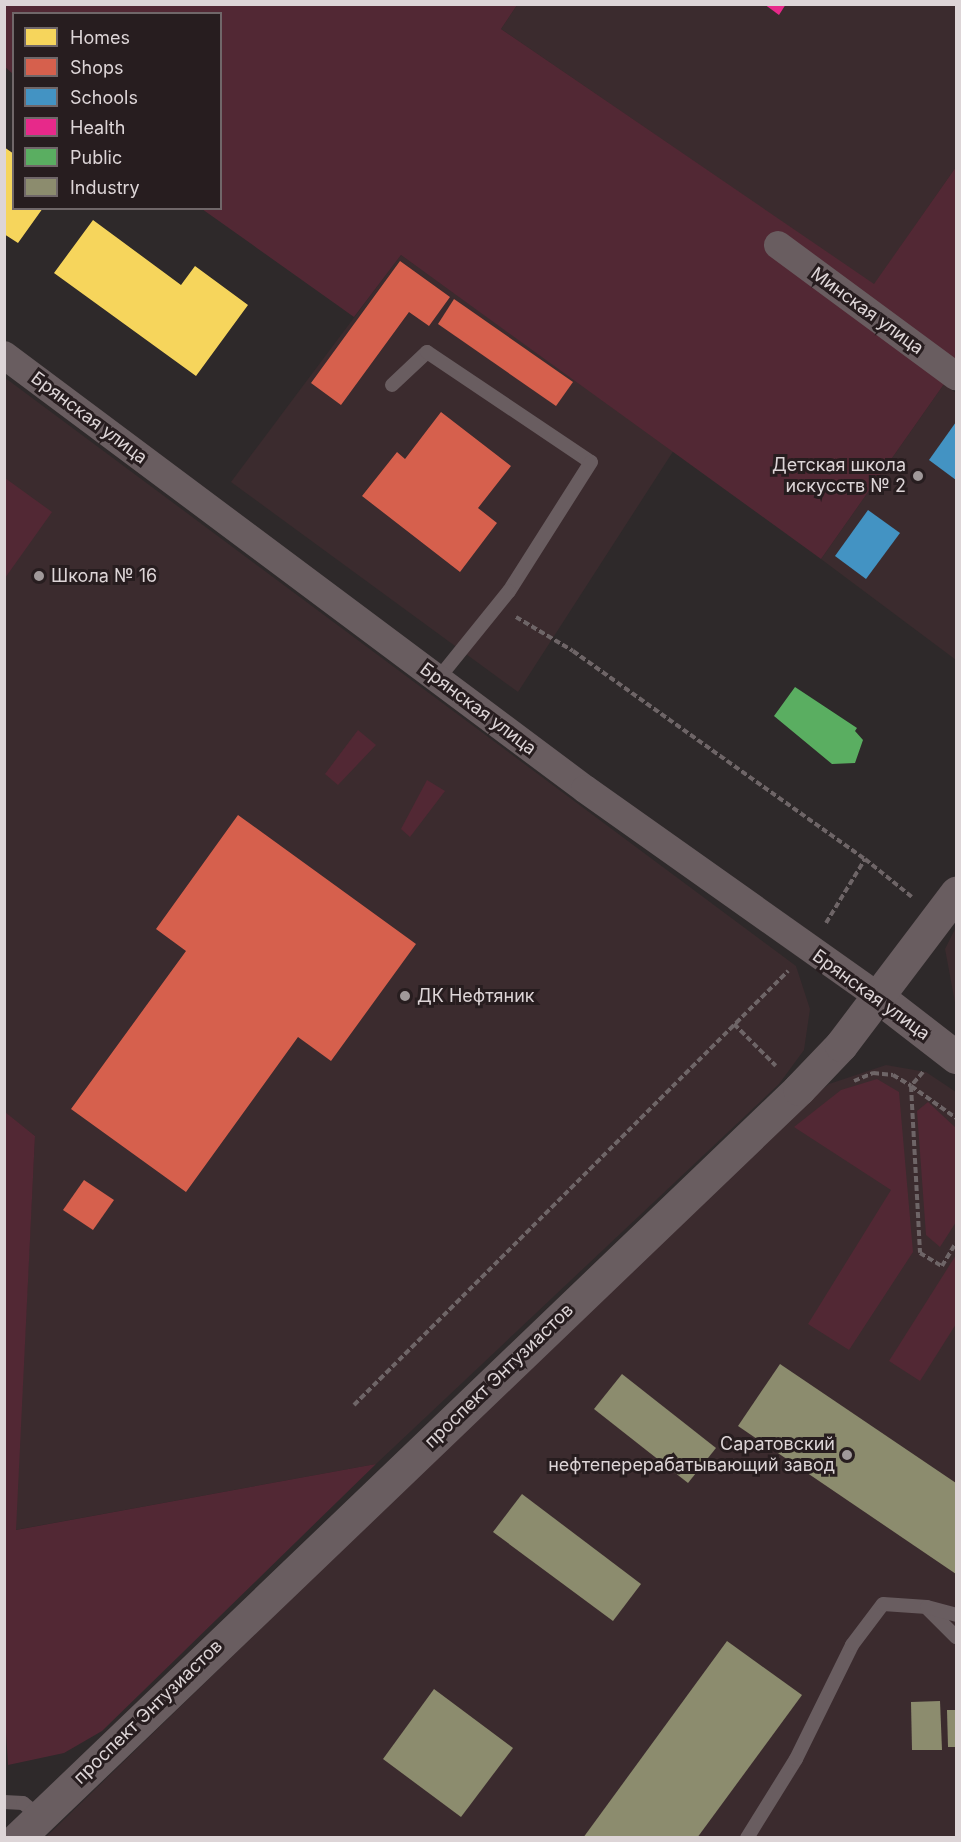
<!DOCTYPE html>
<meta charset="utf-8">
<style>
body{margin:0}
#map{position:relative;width:961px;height:1842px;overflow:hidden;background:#2e292a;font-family:Inter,sans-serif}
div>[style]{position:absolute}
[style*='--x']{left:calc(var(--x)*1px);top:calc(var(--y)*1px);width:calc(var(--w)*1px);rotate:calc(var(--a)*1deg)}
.built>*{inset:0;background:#3b2b2e}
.green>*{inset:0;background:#522834}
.homes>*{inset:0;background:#f6d55c}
.shops>*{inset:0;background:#d6604d}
.schools>*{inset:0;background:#4393c3}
.health>*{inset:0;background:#e7298a}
.public>*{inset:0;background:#5aae61}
.industry>*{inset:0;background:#8c8c6e}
.path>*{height:4px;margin-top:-2px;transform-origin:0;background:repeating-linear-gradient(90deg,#6e6567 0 6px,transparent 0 9px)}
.service>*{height:14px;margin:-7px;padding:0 7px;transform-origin:7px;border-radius:7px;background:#695d60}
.minor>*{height:28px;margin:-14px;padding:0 14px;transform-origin:14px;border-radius:14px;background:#695d60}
.tertiary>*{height:33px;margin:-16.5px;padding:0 16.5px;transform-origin:16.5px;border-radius:16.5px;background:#695d60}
.dots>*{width:16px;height:16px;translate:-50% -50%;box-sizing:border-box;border:3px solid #271d1f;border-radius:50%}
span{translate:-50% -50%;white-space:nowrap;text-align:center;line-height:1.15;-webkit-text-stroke:6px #271d1f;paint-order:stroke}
.street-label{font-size:18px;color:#ddd5d7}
.poi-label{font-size:18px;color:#ddd5d7}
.right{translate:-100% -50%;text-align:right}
.left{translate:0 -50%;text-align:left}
.frame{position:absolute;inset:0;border:6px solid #ddd5d7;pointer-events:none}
.legend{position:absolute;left:12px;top:12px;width:210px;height:198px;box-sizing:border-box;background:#271d1f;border:2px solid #706769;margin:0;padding:8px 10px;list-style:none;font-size:18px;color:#ddd5d7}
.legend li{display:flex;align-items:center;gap:12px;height:30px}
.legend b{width:30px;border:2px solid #706769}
</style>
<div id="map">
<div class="built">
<i style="clip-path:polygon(517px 5px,956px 5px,956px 167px,874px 285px,501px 29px)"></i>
<i style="clip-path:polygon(401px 255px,674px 450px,518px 692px,231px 482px)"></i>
<i style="clip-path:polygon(4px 377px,796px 966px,810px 1009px,804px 1050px,779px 1084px,376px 1464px,15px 1530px,35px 1136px,4px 1112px)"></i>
<i style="clip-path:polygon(944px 384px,956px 393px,956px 660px,821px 559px)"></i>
<i style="clip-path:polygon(956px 927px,956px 1008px,945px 949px)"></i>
<i style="clip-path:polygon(886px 1065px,926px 1072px,956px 1092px,956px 1837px,45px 1838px,788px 1117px,829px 1084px)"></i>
</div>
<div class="green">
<i style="clip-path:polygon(5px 5px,517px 5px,501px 29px,874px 284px,956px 167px,956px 367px,821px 559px,401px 255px,354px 317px,202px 209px,220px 208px,220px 14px,14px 14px,13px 74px,5px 67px)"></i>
<i style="clip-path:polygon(5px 478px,52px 512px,5px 578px)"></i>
<i style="clip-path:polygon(358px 730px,376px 745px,338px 785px,325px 774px)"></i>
<i style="clip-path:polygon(427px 780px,445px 791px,410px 837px,401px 829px)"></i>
<i style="clip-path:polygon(877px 1079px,899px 1092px,913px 1252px,849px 1350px,808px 1324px,891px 1190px,794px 1127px,841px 1090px)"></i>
<i style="clip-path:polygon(928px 1102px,956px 1128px,956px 1222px,940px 1247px,926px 1235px,917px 1111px)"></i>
<i style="clip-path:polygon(5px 1112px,35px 1136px,16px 1530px,376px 1464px,102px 1731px,64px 1753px,8px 1765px,4px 1701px)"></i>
<i style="clip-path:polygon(956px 1255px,956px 1324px,920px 1381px,889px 1361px)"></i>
</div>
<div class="homes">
<i style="clip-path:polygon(4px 147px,14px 154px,14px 208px,43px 208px,18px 243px,4px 234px)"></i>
<i style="clip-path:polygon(93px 220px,181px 285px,195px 266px,248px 305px,196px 376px,54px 273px)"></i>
</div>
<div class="shops">
<i style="clip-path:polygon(400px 261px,450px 297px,429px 326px,409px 312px,341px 405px,311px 383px)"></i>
<i style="clip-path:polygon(454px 299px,573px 382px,556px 406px,438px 324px)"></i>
<i style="clip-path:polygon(441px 412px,511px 466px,478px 508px,497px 523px,460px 572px,362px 496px,397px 452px,405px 459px)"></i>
<i style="clip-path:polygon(238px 815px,416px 944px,331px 1061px,298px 1037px,186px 1192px,71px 1109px,186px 951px,156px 929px)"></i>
<i style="clip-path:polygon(84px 1180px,114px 1200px,93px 1230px,63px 1210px)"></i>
</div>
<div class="schools">
<i style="clip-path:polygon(956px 422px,956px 480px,929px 460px)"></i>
<i style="clip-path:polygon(868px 510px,900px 533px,866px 579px,835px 556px)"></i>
</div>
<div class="health">
<i style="clip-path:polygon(764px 4px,786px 4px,779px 15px)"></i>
</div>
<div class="public">
<i style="clip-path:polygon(795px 687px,857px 728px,855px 731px,863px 740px,855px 763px,832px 764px,774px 716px)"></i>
</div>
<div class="industry">
<i style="clip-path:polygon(780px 1364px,956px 1483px,956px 1574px,738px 1426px)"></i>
<i style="clip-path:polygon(622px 1374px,716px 1448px,688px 1483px,594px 1409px)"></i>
<i style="clip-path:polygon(522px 1494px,641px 1584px,613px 1621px,493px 1532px)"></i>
<i style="clip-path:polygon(727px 1641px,802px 1695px,697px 1838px,583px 1838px)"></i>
<i style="clip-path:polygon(434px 1689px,513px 1748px,461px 1817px,383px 1759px)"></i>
<i style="clip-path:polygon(940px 1701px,942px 1750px,912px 1750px,911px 1702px)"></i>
<i style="clip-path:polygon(947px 1710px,956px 1710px,956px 1747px,948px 1747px)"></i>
</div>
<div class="path">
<i style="--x:516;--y:617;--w:66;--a:30.8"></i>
<i style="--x:573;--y:651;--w:359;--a:35.5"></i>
<i style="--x:826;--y:923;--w:75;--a:-58.6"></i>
<i style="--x:865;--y:859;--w:60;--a:39"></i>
<i style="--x:734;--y:1024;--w:59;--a:45"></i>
<i style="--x:923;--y:1072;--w:18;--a:131"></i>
<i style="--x:911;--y:1086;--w:55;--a:35.4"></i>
<i style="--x:854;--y:1081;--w:21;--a:-23"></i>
<i style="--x:873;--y:1073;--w:20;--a:6"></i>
<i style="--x:893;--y:1075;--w:21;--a:31"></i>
<i style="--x:911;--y:1086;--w:167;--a:86.9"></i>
<i style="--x:920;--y:1253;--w:26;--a:31"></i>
<i style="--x:942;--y:1266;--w:27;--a:-59"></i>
<i style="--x:354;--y:1405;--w:614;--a:-45"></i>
</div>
<div class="service">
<i style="--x:392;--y:385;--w:48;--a:-43.3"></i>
<i style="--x:427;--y:352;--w:197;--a:33.9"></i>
<i style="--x:591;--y:462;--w:153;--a:122.4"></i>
<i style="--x:509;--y:591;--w:113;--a:128.9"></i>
<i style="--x:928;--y:1609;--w:40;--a:45"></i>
<i style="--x:4;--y:1802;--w:19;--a:3"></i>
<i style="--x:23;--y:1803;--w:21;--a:39"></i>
<i style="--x:747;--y:1838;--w:93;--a:-58.2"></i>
<i style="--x:796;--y:1759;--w:127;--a:-63.8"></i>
<i style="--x:852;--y:1645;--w:51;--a:-52.9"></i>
<i style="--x:883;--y:1604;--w:44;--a:3.9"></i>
<i style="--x:927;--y:1607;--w:30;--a:15"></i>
</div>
<div class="minor">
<i style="--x:778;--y:245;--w:221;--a:36.4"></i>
<i style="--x:4;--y:355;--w:725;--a:36.76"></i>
<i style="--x:585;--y:789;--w:358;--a:35.3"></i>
</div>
<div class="tertiary">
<i style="--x:877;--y:996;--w:100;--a:37.7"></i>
<i style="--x:18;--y:1838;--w:1082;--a:-43.8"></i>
<i style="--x:799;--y:1089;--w:61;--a:-46.3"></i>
<i style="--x:841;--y:1045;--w:191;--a:-52.9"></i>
</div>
<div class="dots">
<i style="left:918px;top:476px;background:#a0999a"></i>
<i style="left:39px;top:576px;background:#a0999a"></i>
<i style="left:405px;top:996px;background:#a0999a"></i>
<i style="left:847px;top:1455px;background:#a0999a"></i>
</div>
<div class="street-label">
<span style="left:867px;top:311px;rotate:36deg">Минская улица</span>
<span style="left:89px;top:418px;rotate:37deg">Брянская улица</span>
<span style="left:478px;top:709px;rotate:37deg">Брянская улица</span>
<span style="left:871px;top:995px;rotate:36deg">Брянская улица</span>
<span style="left:499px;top:1376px;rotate:-44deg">проспект Энтузиастов</span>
<span style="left:148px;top:1712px;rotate:-44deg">проспект Энтузиастов</span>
</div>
<div class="poi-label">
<span class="right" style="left:906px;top:476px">Детская школа<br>искусств № 2</span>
<span class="left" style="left:51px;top:576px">Школа № 16</span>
<span class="left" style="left:417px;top:996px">ДК Нефтяник</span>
<span class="right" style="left:835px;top:1455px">Саратовский<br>нефтеперерабатывающий завод</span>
</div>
<div class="frame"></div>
<ul class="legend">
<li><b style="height:16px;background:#f6d55c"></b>Homes</li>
<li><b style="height:16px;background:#d6604d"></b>Shops</li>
<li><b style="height:16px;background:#4393c3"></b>Schools</li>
<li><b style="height:16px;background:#e7298a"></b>Health</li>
<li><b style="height:16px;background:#5aae61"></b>Public</li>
<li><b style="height:16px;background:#8c8c6e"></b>Industry</li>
</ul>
</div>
